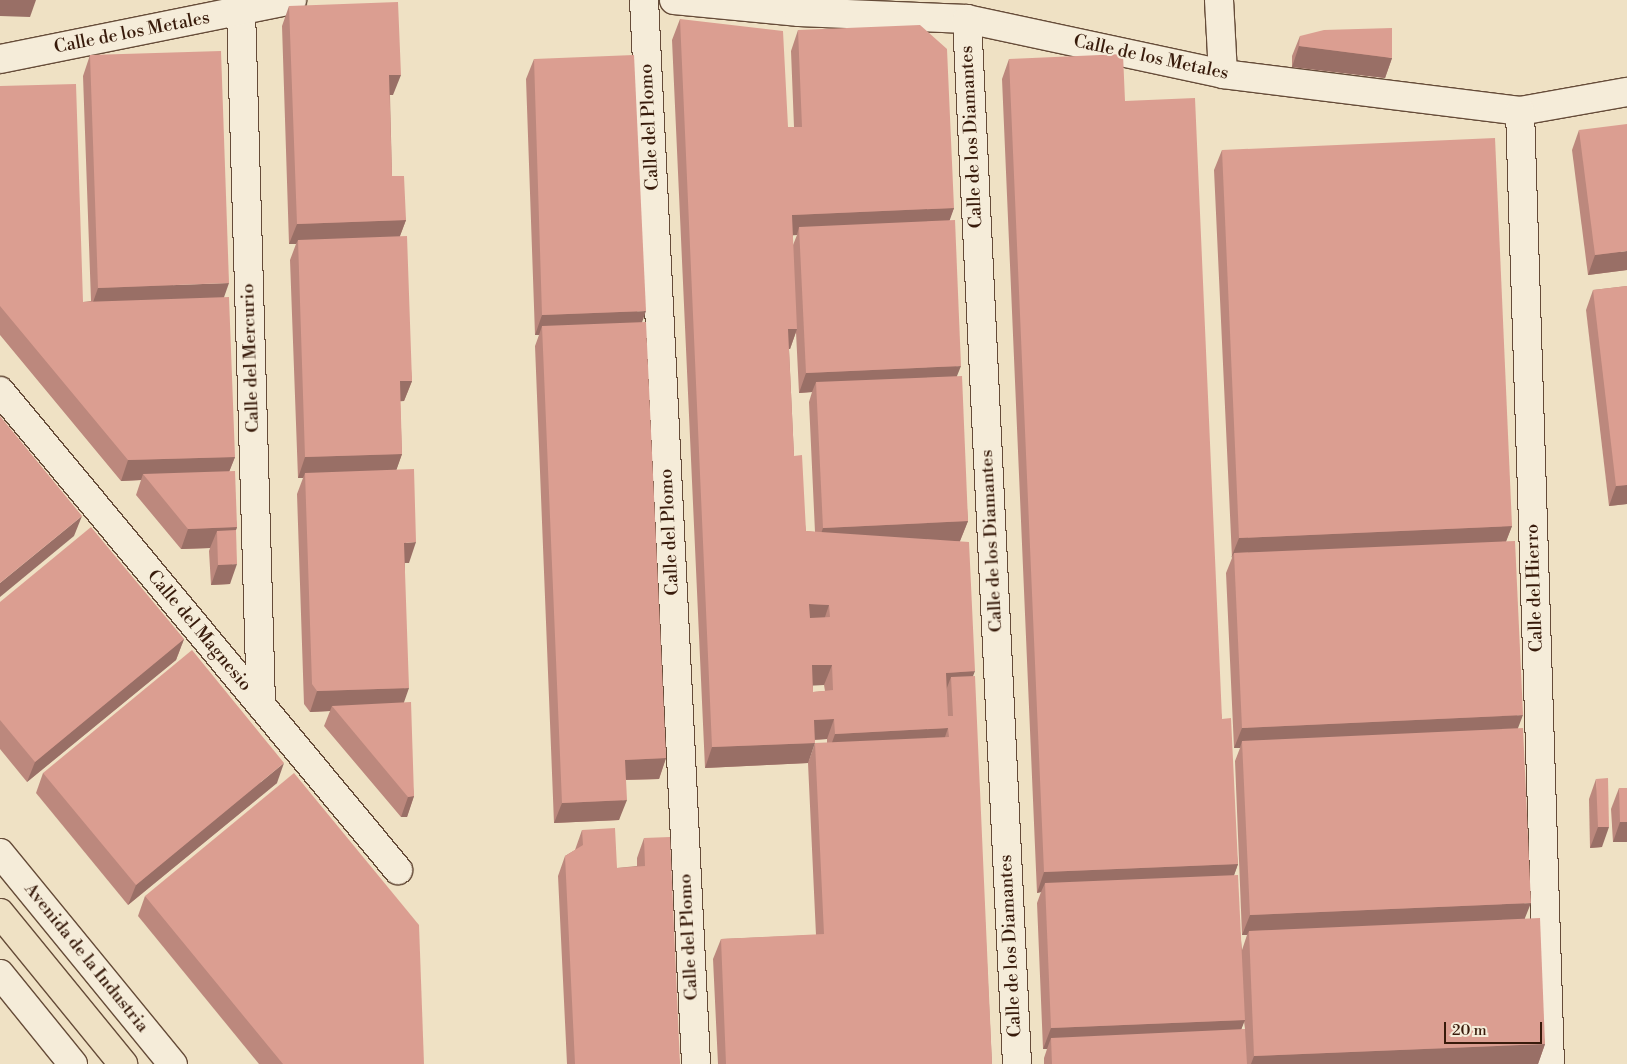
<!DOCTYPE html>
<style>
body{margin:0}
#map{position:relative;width:1627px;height:1064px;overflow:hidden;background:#efe1c4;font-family:"Libre Bodoni",serif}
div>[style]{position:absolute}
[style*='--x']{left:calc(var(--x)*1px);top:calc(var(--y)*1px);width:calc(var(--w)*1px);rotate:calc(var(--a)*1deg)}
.roads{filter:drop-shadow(1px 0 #664c39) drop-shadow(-1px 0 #664c39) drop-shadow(0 1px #664c39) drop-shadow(0 -1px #664c39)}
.minor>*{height:28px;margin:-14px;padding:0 14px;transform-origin:14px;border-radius:14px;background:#f5ecd9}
.major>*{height:28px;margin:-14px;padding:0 14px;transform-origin:14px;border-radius:14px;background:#efe1c4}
.wall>*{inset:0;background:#bc887d}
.shaded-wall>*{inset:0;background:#996f66}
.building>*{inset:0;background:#db9e91}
span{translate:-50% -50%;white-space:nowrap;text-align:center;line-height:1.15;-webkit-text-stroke:4px #f5ecd9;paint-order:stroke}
.street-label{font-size:18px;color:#381b0b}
.scale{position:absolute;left:1444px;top:1022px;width:98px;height:22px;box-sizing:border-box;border:2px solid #381b0b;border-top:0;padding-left:6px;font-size:15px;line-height:18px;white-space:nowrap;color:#381b0b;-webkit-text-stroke:4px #f5ecd9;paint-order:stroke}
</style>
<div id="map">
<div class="roads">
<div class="minor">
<i style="--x:644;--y:0;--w:1065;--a:87.2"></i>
<i style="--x:674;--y:0;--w:126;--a:5.5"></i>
<i style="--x:799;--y:12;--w:168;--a:2.4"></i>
<i style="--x:967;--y:19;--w:262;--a:12.1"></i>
<i style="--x:1223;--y:74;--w:299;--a:7.1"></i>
<i style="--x:1520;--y:111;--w:109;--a:-10.1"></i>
<i style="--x:1219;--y:0;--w:74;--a:86.9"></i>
<i style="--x:241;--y:10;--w:695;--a:88.35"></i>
<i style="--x:967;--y:19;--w:1046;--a:87.26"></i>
<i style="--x:0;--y:59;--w:298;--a:-11.4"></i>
<i style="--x:1520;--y:111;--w:953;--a:88.2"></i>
<i style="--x:0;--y:391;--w:623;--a:50.28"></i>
<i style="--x:0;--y:853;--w:273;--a:50.7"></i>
<i style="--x:0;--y:974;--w:116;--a:51"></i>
</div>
<div class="major">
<i style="--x:0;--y:913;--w:195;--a:50.8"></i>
</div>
</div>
<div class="wall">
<i style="clip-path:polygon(289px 6px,393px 95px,390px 95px,392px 176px,406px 220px,400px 236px,412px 381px,404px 401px,400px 401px,402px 454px,396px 470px,409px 563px,405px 563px,404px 703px,414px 796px,407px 817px,401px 817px,324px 726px,330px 711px,310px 712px,304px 704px,297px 494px,303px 478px,298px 478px,290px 260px,296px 244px,289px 244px,282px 26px)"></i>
<i style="clip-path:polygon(evenodd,680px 19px,788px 127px,794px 127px,791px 51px,798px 30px,954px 208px,949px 220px,957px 376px,968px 521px,960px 541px,973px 676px,992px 1064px,718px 1064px,713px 959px,721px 939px,816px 935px,808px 763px,815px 743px,827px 743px,827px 739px,815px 740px,808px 763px,705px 768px,672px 40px,680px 19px,793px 235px,797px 235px,793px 245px,793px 235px,680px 19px,796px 332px,799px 393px,812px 392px,809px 402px,815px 532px,806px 531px,794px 456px,789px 349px,790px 349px,796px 332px,680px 19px,813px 685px,824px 685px,825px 691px,813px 692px,813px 685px)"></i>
<i style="clip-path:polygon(1300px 36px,1392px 58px,1385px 78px,1292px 67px,1292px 56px)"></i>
<i style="clip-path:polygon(90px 55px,235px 457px,229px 472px,237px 527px,236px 530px,230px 584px,211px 585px,209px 551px,210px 548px,181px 549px,136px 495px,141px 480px,121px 481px,0 335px,0 86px,83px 302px,91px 301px,83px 76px)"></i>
<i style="clip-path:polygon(534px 59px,642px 323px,666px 758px,659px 779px,626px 780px,619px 820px,554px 823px,535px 346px,539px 335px,535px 335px,526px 79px)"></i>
<i style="clip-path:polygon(evenodd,1009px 59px,1125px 101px,1222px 719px,1238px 864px,1234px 875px,1242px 950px,1247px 935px,1242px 935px,1235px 761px,1240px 748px,1234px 748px,1226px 573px,1232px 558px,1214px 170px,1222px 150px,1512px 526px,1506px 541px,1518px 729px,1525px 919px,1545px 1044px,1538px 1064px,1044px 1064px,1044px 1058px,1047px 1049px,1043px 1049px,1037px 903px,1041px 892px,1037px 893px,1002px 79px,1009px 59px,1244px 1021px,1245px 1029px,1241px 1030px,1244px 1021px)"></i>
<i style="clip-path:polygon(1579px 130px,1627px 270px,1588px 275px,1572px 150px)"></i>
<i style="clip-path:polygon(1627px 286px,1627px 504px,1609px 506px,1586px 310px,1593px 290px)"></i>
<i style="clip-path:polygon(0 602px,184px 639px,176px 660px,27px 782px,0 749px)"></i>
<i style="clip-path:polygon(43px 773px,277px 783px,128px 905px,36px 793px)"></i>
<i style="clip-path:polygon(1596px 779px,1602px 847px,1590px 848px,1589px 799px)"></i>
<i style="clip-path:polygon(1619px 788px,1627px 842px,1613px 842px,1611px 809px)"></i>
<i style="clip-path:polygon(582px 830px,617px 868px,637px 866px,637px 858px,644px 838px,680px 1064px,567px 1064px,558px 876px,565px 856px,575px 850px)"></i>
<i style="clip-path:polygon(145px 896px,424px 1064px,259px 1064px,138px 916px)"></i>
</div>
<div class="shaded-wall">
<i style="clip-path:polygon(0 0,36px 0,30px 17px,0 16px)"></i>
<i style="clip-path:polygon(1299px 46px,1392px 58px,1385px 78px,1292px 67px)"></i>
<i style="clip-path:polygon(389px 75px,401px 75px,393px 95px,382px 95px)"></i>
<i style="clip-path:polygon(954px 208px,947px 228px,799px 227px,797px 235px,784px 236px,792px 215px)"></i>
<i style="clip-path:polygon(406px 220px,398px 241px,298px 240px,296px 244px,289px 244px,297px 224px)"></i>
<i style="clip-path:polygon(1627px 251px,1627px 270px,1588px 275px,1595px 255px)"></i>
<i style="clip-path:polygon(229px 283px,222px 303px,91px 308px,98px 288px)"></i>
<i style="clip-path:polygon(646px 311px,639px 331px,542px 326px,539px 335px,535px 335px,542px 315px)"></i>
<i style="clip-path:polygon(788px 329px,797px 329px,790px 349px,780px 349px)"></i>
<i style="clip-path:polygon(961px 366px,953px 386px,816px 382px,812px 392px,799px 393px,806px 373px)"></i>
<i style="clip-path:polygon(400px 381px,412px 381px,404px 401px,392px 402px)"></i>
<i style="clip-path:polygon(402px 454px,395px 474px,305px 473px,303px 478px,298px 478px,305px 457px)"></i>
<i style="clip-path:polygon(235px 457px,227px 477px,143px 474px,141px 480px,121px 481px,128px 460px)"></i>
<i style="clip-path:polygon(1627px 485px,1627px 504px,1609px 506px,1616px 486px)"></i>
<i style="clip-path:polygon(82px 516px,74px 536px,0 597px,0 583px)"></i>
<i style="clip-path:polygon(968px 521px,960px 541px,816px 548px,823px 528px)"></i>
<i style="clip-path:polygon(1512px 526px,1504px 547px,1234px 553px,1231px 558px,1239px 538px)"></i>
<i style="clip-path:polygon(237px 527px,230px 547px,217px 531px,210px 548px,181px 549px,188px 529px)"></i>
<i style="clip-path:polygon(416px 542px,409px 563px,397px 563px,404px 543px)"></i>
<i style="clip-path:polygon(237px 564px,230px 584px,211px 585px,218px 565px)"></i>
<i style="clip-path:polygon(809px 604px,829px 605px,822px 626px,802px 624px)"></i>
<i style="clip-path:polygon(184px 639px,176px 660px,27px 782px,35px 762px)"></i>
<i style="clip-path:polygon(812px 665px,832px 665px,824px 685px,805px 686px)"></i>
<i style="clip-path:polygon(975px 671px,967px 692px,951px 677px,945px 693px,946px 673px)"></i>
<i style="clip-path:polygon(409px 688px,402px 708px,332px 706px,330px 711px,310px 712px,317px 691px)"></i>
<i style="clip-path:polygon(1523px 715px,1515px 736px,1242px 741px,1240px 748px,1234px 748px,1242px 728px)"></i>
<i style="clip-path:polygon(834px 719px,827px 739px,807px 740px,814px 720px)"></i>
<i style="clip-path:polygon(948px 728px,941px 749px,828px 754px,835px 734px)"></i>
<i style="clip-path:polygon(815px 743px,808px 763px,705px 768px,712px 747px)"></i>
<i style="clip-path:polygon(666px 758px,659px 779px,618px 780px,625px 760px)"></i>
<i style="clip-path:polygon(284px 763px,277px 783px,128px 905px,136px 885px)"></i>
<i style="clip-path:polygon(414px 796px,407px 817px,401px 817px,408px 797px)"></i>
<i style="clip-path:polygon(627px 800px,619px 820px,554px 823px,562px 803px)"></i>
<i style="clip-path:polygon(1620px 822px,1627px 822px,1627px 842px,1613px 842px)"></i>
<i style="clip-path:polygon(1598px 827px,1609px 827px,1602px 847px,1590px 848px)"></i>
<i style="clip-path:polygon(1238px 864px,1231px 884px,1045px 883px,1041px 892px,1037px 893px,1044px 872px)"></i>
<i style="clip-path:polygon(1531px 903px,1523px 923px,1249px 931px,1247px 935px,1242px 935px,1250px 915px)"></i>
<i style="clip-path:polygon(1245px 1020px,1237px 1040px,1051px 1038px,1047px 1049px,1043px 1049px,1051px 1028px)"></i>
<i style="clip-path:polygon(1545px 1044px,1538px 1064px,1251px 1064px,1254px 1056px)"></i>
</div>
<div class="building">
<i style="clip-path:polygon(398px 2px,401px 75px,389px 75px,392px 176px,404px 176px,406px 220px,297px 224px,289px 6px)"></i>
<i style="clip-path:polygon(evenodd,680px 19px,783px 31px,788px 127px,802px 127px,798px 30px,920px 25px,947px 49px,954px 208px,792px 215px,797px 329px,788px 329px,794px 456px,802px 455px,806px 531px,969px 542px,975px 671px,946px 673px,948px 716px,953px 716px,951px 677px,975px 676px,992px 1064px,726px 1064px,721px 939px,824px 934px,815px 743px,949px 737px,948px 728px,835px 734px,834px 719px,814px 720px,815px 743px,712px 747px,680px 19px,809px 604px,829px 605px,830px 617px,810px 618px,809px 604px,680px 19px,812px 665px,832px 665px,833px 690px,813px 692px,812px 665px)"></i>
<i style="clip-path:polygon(1392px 28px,1392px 58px,1299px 46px,1300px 36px,1324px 30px)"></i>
<i style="clip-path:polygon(221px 51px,229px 283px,98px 288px,90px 55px)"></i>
<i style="clip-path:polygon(1123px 54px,1125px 101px,1195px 98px,1222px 719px,1231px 718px,1238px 864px,1044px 872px,1009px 59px)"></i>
<i style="clip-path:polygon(634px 55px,646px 311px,542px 315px,534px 59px)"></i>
<i style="clip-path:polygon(76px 84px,83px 302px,229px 297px,235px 457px,128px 460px,0 306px,0 86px)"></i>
<i style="clip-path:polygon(1627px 124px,1627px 251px,1595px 255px,1579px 130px)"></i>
<i style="clip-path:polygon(1495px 138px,1512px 526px,1239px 538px,1222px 150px)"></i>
<i style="clip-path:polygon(955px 220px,961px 366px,806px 373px,799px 227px)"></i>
<i style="clip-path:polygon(407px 236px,412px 381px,400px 381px,402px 454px,305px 457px,298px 240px)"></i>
<i style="clip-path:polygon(1627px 286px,1627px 485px,1616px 486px,1593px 290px)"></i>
<i style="clip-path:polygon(646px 322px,666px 758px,625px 760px,627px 800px,562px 803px,542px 326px)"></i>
<i style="clip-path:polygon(962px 376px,968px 521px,823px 528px,816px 382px)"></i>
<i style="clip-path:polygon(0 416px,82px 516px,0 583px)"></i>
<i style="clip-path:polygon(414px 469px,416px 542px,404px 543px,409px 688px,317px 691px,312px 684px,305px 473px)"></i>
<i style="clip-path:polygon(235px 471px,237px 527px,188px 529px,143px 474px)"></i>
<i style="clip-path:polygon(91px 527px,184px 639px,35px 762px,0 720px,0 602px)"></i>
<i style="clip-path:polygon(236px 530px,237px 564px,218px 565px,217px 531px)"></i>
<i style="clip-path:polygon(1515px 541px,1523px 715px,1242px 728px,1234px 553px)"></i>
<i style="clip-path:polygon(192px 650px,284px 763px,136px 885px,43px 773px)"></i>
<i style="clip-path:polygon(411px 702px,414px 796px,408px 797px,332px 706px)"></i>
<i style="clip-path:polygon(1523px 728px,1531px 903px,1250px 915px,1242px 741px)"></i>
<i style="clip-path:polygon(294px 773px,419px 925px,424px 1064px,283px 1064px,145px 896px)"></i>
<i style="clip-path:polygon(1608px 778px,1609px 827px,1598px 827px,1596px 779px)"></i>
<i style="clip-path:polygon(1619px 788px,1627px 788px,1627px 822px,1620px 822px)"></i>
<i style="clip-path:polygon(615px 828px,617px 868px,645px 866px,644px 838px,670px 837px,680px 1064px,575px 1064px,565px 856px,583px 845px,582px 830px)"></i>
<i style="clip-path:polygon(1238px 875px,1245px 1020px,1051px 1028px,1045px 883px)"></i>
<i style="clip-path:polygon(1540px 918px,1545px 1044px,1254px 1056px,1249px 931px)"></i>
<i style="clip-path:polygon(1245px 1029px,1247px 1064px,1052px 1064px,1051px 1038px)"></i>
</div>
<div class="street-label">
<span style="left:132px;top:33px;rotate:-11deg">Calle de los Metales</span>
<span style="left:1151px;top:58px;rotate:12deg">Calle de los Metales</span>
<span style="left:650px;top:127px;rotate:-93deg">Calle del Plomo</span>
<span style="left:972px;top:137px;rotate:-93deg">Calle de los Diamantes</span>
<span style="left:251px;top:358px;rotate:-92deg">Calle del Mercurio</span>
<span style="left:670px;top:532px;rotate:-93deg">Calle del Plomo</span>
<span style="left:992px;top:541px;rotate:-93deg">Calle de los Diamantes</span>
<span style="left:1535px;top:588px;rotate:-92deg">Calle del Hierro</span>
<span style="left:199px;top:631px;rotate:50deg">Calle del Magnesio</span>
<span style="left:689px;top:937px;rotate:-93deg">Calle del Plomo</span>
<span style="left:1011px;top:946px;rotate:-93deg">Calle de los Diamantes</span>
<span style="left:86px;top:958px;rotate:51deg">Avenida de la Industria</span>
</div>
<div class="scale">20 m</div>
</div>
